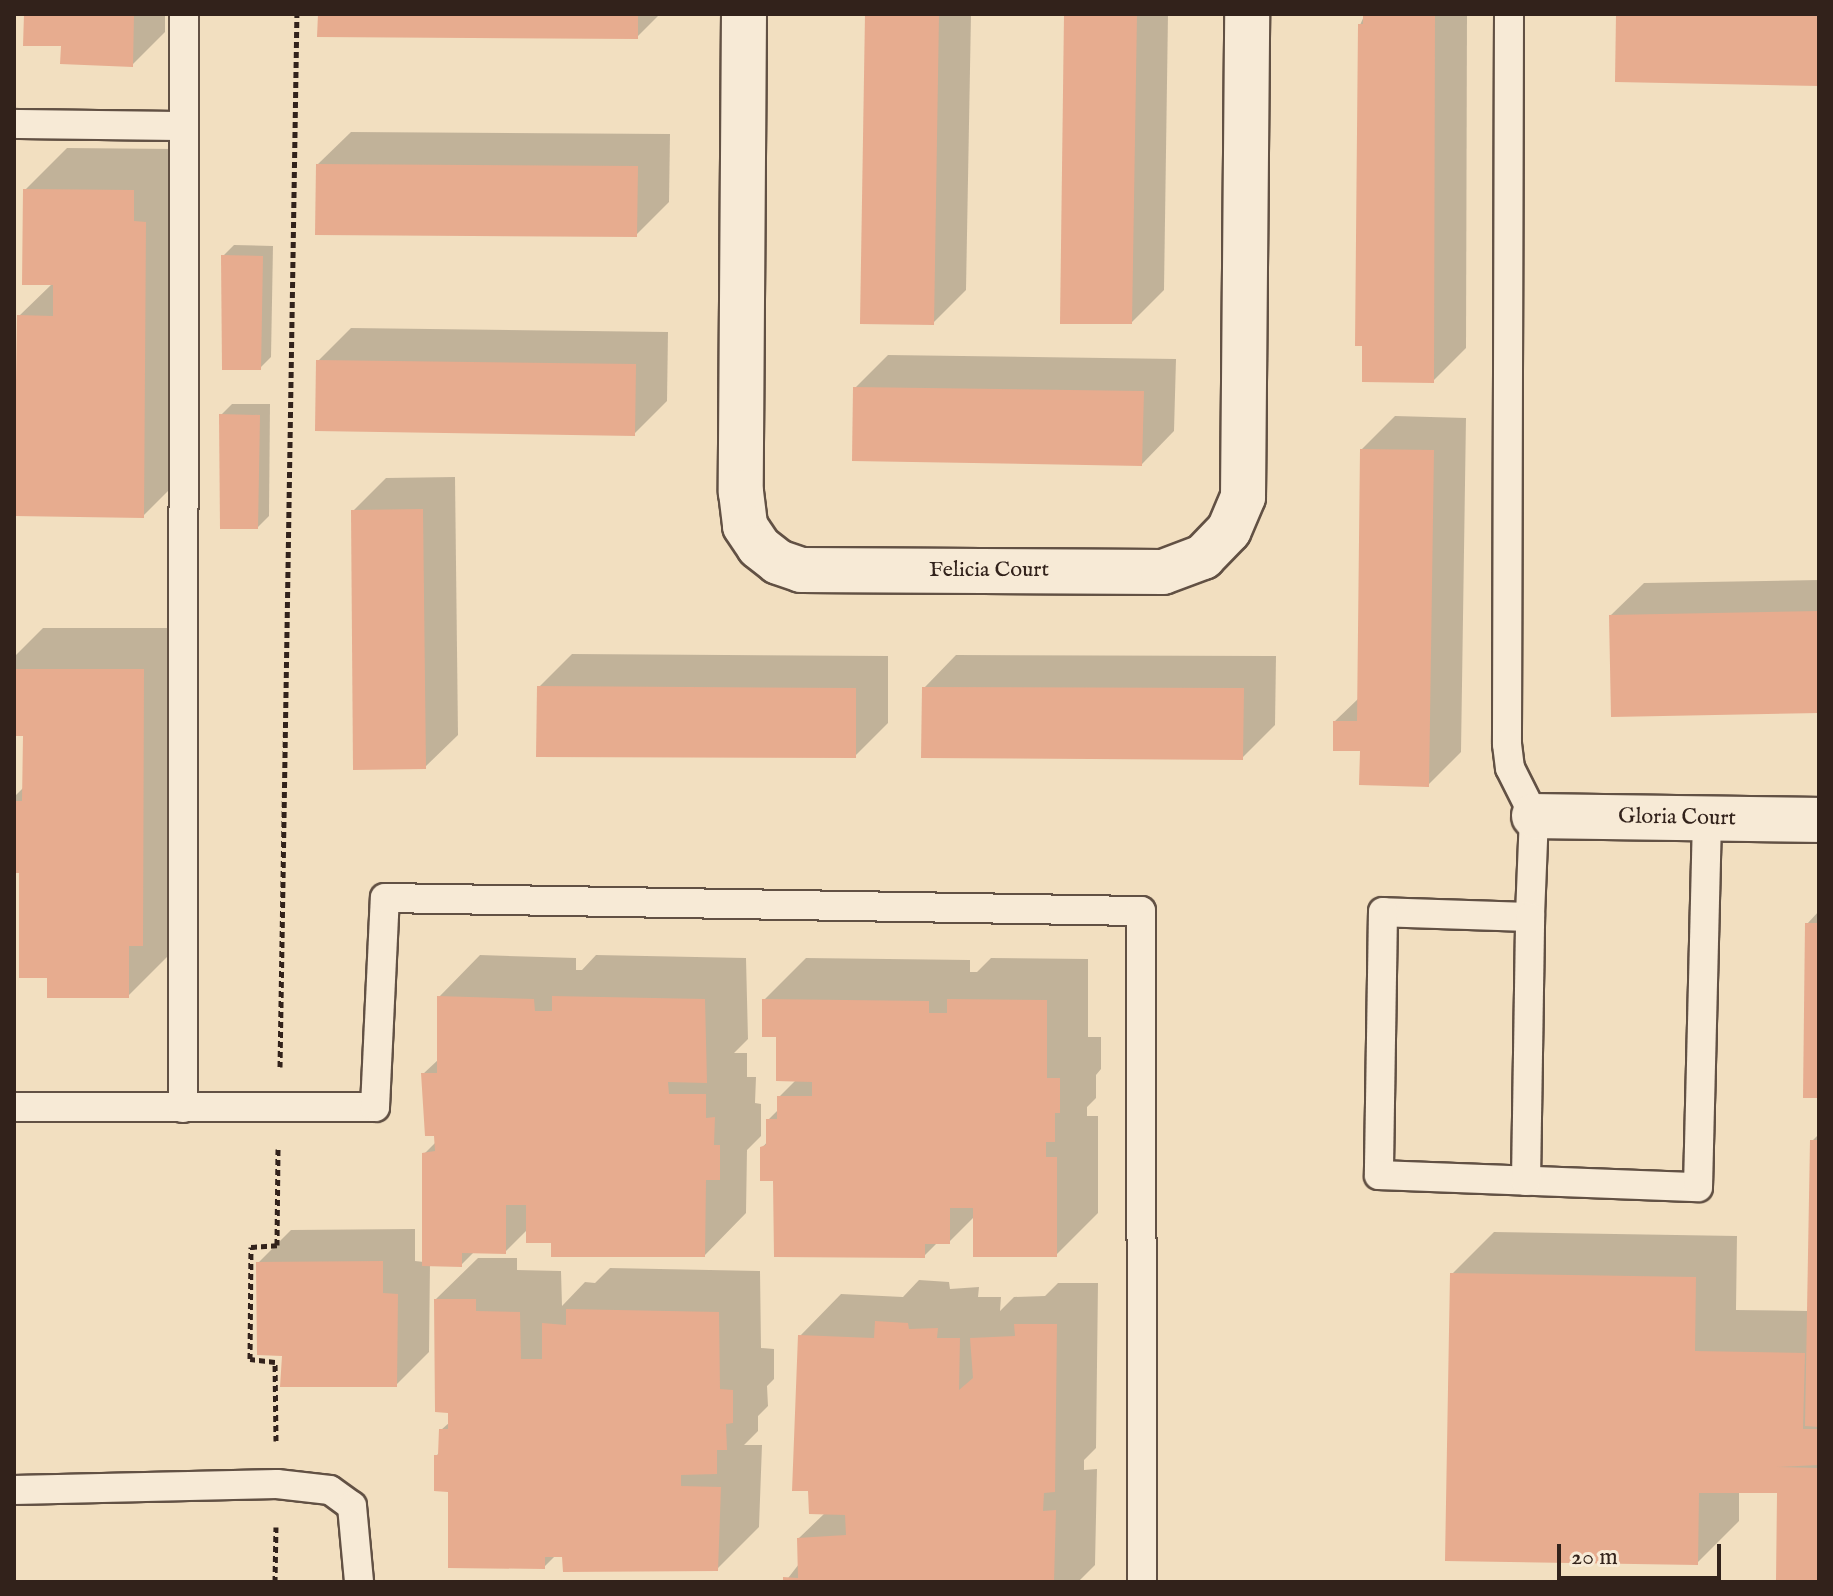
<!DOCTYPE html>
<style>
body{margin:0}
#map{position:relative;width:1833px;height:1596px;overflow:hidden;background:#f2dfc0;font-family:"IM FELL English",serif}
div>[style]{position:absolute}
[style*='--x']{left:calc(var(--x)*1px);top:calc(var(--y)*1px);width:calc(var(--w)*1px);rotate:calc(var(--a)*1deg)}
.shadow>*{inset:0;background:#0003}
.building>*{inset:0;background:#e7ac8f}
.path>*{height:5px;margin-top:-2.5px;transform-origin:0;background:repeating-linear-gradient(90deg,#32221b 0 6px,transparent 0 10px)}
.roads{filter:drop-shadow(2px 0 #625144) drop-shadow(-2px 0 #625144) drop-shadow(0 2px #625144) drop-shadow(0 -2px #625144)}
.service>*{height:28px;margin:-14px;padding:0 14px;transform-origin:14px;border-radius:14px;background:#f7ead6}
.minor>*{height:44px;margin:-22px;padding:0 22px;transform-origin:22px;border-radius:22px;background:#f7ead6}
span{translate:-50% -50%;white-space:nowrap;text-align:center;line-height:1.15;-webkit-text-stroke:6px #f7ead6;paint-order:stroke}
.street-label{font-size:22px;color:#32221b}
.frame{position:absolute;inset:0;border:16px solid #32221b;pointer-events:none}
.scale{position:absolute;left:1557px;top:1544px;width:164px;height:36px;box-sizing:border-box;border:4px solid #32221b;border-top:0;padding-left:10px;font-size:24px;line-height:28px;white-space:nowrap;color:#32221b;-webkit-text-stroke:6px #f7ead6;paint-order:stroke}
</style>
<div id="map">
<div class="shadow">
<i style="clip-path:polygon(26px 14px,165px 14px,165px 32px,132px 65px,63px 44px)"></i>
<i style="clip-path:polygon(320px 14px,660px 14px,637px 37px)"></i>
<i style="clip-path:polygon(867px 14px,971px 14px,966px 290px,933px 323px)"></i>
<i style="clip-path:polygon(1066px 14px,1168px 14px,1164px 290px,1132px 322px)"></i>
<i style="clip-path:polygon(1365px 14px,1467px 14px,1466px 348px,1433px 381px,1360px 25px)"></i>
<i style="clip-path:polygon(351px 132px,670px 134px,669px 202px,636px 235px,318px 164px)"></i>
<i style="clip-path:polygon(67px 148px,175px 149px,185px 474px,143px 516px,14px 514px,19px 316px,53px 283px,25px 190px)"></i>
<i style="clip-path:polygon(234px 245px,273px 246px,271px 357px,260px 368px,223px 256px)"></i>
<i style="clip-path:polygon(351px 328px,668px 332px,667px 401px,634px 434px,318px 361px)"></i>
<i style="clip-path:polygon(888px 355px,1176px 359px,1174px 431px,1142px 464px,855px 388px)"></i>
<i style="clip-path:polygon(232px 404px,270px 404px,269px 516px,258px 527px,221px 415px)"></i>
<i style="clip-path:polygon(1395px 416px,1466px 418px,1461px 752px,1428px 785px,1362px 749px,1335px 721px,1359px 698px,1362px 449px)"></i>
<i style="clip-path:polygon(455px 477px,458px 735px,425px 767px,353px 511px,386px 478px)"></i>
<i style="clip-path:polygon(1819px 580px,1819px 711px,1611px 615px,1644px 583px)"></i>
<i style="clip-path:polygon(43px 628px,185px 628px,170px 954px,128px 996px,49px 976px,21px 871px,14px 871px,14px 797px,25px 786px,25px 734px,14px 734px,14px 657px)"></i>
<i style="clip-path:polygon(572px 654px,888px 656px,888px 723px,855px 756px,539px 687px)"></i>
<i style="clip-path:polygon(956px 655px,1276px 656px,1275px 725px,1242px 758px,924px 688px)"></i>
<i style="clip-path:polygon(1819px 911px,1819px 1096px,1807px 924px)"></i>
<i style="clip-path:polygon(480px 955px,576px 958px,576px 970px,582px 970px,596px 955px,746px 958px,748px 1039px,734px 1053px,747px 1053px,747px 1077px,756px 1077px,755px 1103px,761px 1104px,761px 1136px,747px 1150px,746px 1213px,705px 1255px,553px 1241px,528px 1229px,506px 1251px,475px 1251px,461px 1265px,430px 1264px,429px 1352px,396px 1385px,284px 1355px,258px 1263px,291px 1230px,415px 1229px,415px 1261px,424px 1262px,424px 1154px,436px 1142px,423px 1074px,439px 1059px,439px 997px)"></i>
<i style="clip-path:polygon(806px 958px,970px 960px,970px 972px,977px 972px,991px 958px,1088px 959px,1088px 1037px,1101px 1037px,1101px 1069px,1096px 1075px,1096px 1098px,1087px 1107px,1087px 1116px,1098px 1116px,1098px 1213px,1056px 1255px,975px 1216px,949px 1242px,938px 1242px,924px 1256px,775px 1179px,762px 1148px,768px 1141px,768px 1120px,779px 1109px,779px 1097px,796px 1080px,764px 1000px)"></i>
<i style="clip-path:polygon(1819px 1134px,1819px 1582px,1778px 1582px,1779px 1491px,1739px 1491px,1739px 1521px,1697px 1563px,1452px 1274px,1494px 1232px,1737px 1236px,1736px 1310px,1809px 1311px,1812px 1141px)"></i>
<i style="clip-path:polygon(478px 1258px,517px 1258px,517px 1270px,561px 1271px,562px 1306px,585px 1282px,595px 1283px,610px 1268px,760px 1271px,761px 1348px,774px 1349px,774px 1379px,767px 1386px,768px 1406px,758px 1416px,758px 1431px,744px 1445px,762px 1445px,759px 1527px,717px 1569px,563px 1555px,556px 1555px,544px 1567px,436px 1456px,441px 1451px,441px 1430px,450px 1422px,436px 1299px)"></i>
<i style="clip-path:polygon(919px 1280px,949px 1282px,950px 1289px,979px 1287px,978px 1297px,1001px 1297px,1000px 1311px,1014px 1297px,1045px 1296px,1058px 1283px,1098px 1283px,1096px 1448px,1084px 1460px,1084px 1470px,1097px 1469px,1095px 1565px,1078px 1582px,785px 1582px,799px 1564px,799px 1538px,825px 1513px,800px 1336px,841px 1294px,903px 1297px)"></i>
</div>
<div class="building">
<i style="clip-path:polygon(24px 14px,134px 14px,133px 67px,60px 64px,61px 46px,23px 46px)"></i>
<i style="clip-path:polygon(318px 14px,638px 14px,638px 39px,317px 37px)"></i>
<i style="clip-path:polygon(865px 14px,939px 14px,934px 325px,860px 324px)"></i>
<i style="clip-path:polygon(1064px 14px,1137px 14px,1132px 324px,1060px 324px)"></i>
<i style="clip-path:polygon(1363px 14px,1435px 14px,1434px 383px,1362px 382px,1362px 346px,1355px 346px,1358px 24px,1363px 24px)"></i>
<i style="clip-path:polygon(1616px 14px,1819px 14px,1819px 86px,1615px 82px)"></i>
<i style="clip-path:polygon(316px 164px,638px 166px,637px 237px,315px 235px)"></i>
<i style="clip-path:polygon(23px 189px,134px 190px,134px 221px,146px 222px,144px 518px,14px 516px,17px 315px,53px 316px,53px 285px,22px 285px)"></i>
<i style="clip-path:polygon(221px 255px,263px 256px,261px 370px,222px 370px)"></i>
<i style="clip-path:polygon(316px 360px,636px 364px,635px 436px,315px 431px)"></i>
<i style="clip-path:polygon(853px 387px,1144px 391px,1142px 466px,852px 461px)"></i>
<i style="clip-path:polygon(219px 414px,260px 415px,258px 529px,220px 529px)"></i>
<i style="clip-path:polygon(1360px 449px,1434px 450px,1429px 787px,1359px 785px,1360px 751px,1333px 751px,1333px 721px,1357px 721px)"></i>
<i style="clip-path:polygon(423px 509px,426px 769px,353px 770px,351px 510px)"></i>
<i style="clip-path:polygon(1819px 611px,1819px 713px,1611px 717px,1609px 615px)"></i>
<i style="clip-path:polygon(14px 669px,144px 669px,143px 946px,129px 946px,129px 998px,47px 998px,47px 978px,19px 978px,19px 873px,14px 873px,14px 801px,22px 801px,23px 736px,14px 736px)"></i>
<i style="clip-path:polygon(537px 686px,856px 688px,856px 758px,536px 757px)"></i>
<i style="clip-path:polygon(922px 687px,1244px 688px,1243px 760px,921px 758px)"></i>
<i style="clip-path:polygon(1805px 923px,1819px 923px,1819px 1098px,1803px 1098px)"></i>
<i style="clip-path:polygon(437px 996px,534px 999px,535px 1011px,552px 1011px,552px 996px,705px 999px,707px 1083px,668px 1082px,669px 1094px,706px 1094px,706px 1118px,715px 1117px,714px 1145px,720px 1145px,720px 1180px,706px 1180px,705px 1257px,551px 1257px,551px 1243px,526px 1243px,526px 1205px,506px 1205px,506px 1254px,462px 1253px,462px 1267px,422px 1266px,422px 1153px,435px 1151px,434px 1136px,425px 1136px,421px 1073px,437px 1073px)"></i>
<i style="clip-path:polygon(762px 999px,929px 1001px,929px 1013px,947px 1013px,947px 999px,1047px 1000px,1047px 1078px,1060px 1078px,1060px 1113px,1055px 1113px,1055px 1142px,1046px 1142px,1046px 1157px,1057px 1157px,1057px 1257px,973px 1257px,973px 1208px,950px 1208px,950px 1244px,925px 1244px,925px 1258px,774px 1257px,773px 1181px,760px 1181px,760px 1147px,766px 1145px,766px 1119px,777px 1119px,777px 1096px,812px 1096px,812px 1082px,776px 1081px,776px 1037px,762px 1037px)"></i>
<i style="clip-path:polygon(1810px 1140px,1819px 1140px,1819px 1427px,1805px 1426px)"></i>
<i style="clip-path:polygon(383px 1261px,383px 1293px,398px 1294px,397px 1387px,280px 1387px,282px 1356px,257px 1355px,256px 1262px)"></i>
<i style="clip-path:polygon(1450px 1273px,1696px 1277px,1695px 1351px,1805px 1353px,1803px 1429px,1819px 1429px,1819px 1465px,1777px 1467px,1819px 1468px,1819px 1582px,1776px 1582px,1777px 1493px,1699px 1493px,1698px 1565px,1445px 1561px)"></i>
<i style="clip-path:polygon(434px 1299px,476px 1299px,476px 1311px,520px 1312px,521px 1359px,542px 1359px,542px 1323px,566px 1325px,566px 1309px,719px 1312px,720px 1389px,733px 1390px,733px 1423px,726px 1424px,727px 1450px,717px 1450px,717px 1474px,681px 1475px,681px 1486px,721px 1487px,718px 1571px,563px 1572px,562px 1557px,545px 1557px,545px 1569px,448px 1568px,448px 1492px,434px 1491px,434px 1455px,438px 1455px,439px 1429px,448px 1429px,448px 1413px,435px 1412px)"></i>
<i style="clip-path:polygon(875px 1321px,908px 1323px,909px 1329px,938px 1328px,937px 1338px,960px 1338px,959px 1390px,973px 1378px,970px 1338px,1015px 1336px,1014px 1324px,1057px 1324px,1055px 1492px,1044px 1493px,1043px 1511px,1056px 1510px,1054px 1582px,783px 1582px,783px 1577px,798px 1578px,797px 1538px,846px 1535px,845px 1515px,809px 1514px,808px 1491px,792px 1491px,798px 1335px,874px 1338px)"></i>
</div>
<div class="path">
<i style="--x:280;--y:1067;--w:1053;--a:-89.08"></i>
<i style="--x:276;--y:1441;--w:79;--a:-90.7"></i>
<i style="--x:275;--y:1362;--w:25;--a:-173"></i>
<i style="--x:250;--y:1359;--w:112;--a:-89.5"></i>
<i style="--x:251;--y:1247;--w:26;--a:-4"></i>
<i style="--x:277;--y:1245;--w:96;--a:-89.4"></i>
<i style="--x:275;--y:1582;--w:55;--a:-89"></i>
</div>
<div class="roads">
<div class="service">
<i style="--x:1509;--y:14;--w:730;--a:90.16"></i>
<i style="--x:1507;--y:744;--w:24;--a:83"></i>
<i style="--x:1510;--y:768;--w:54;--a:63.4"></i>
<i style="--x:1534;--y:816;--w:101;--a:92.3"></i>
<i style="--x:1530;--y:917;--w:147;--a:-178.1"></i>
<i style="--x:1383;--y:912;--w:263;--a:90.9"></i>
<i style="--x:1379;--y:1175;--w:319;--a:2.2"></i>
<i style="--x:1698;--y:1187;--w:369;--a:-88.6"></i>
<i style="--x:14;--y:124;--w:169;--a:0.7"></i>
<i style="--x:14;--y:1107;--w:361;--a:0"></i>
<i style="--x:375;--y:1107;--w:209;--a:-87.3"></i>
<i style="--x:385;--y:898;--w:756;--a:0.99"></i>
<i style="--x:1141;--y:911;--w:671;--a:89.91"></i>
<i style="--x:183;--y:1108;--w:1094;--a:-89.95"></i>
<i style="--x:1526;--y:1181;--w:264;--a:-89.1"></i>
<i style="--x:14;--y:1490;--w:263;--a:-1.3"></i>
<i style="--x:277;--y:1484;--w:53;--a:6.5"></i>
<i style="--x:330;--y:1490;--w:27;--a:36"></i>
<i style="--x:352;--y:1506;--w:76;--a:84.7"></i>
</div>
<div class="minor">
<i style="--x:744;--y:14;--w:478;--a:90.4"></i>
<i style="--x:741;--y:492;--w:34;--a:83"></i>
<i style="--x:745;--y:526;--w:25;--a:56"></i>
<i style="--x:759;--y:547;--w:24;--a:38"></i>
<i style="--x:778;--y:562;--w:24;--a:19"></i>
<i style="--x:801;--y:570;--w:362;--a:0.3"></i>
<i style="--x:1163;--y:572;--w:43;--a:-20.6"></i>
<i style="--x:1203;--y:557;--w:37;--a:-46"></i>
<i style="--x:1229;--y:530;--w:36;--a:-67"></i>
<i style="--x:1243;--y:497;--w:483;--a:-89.5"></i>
<i style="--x:1534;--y:816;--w:285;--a:0.8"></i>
</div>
</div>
<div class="street-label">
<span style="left:989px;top:571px">Felicia Court</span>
<span style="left:1677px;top:818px;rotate:1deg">Gloria Court</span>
</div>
<div class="frame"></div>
<div class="scale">20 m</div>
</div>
